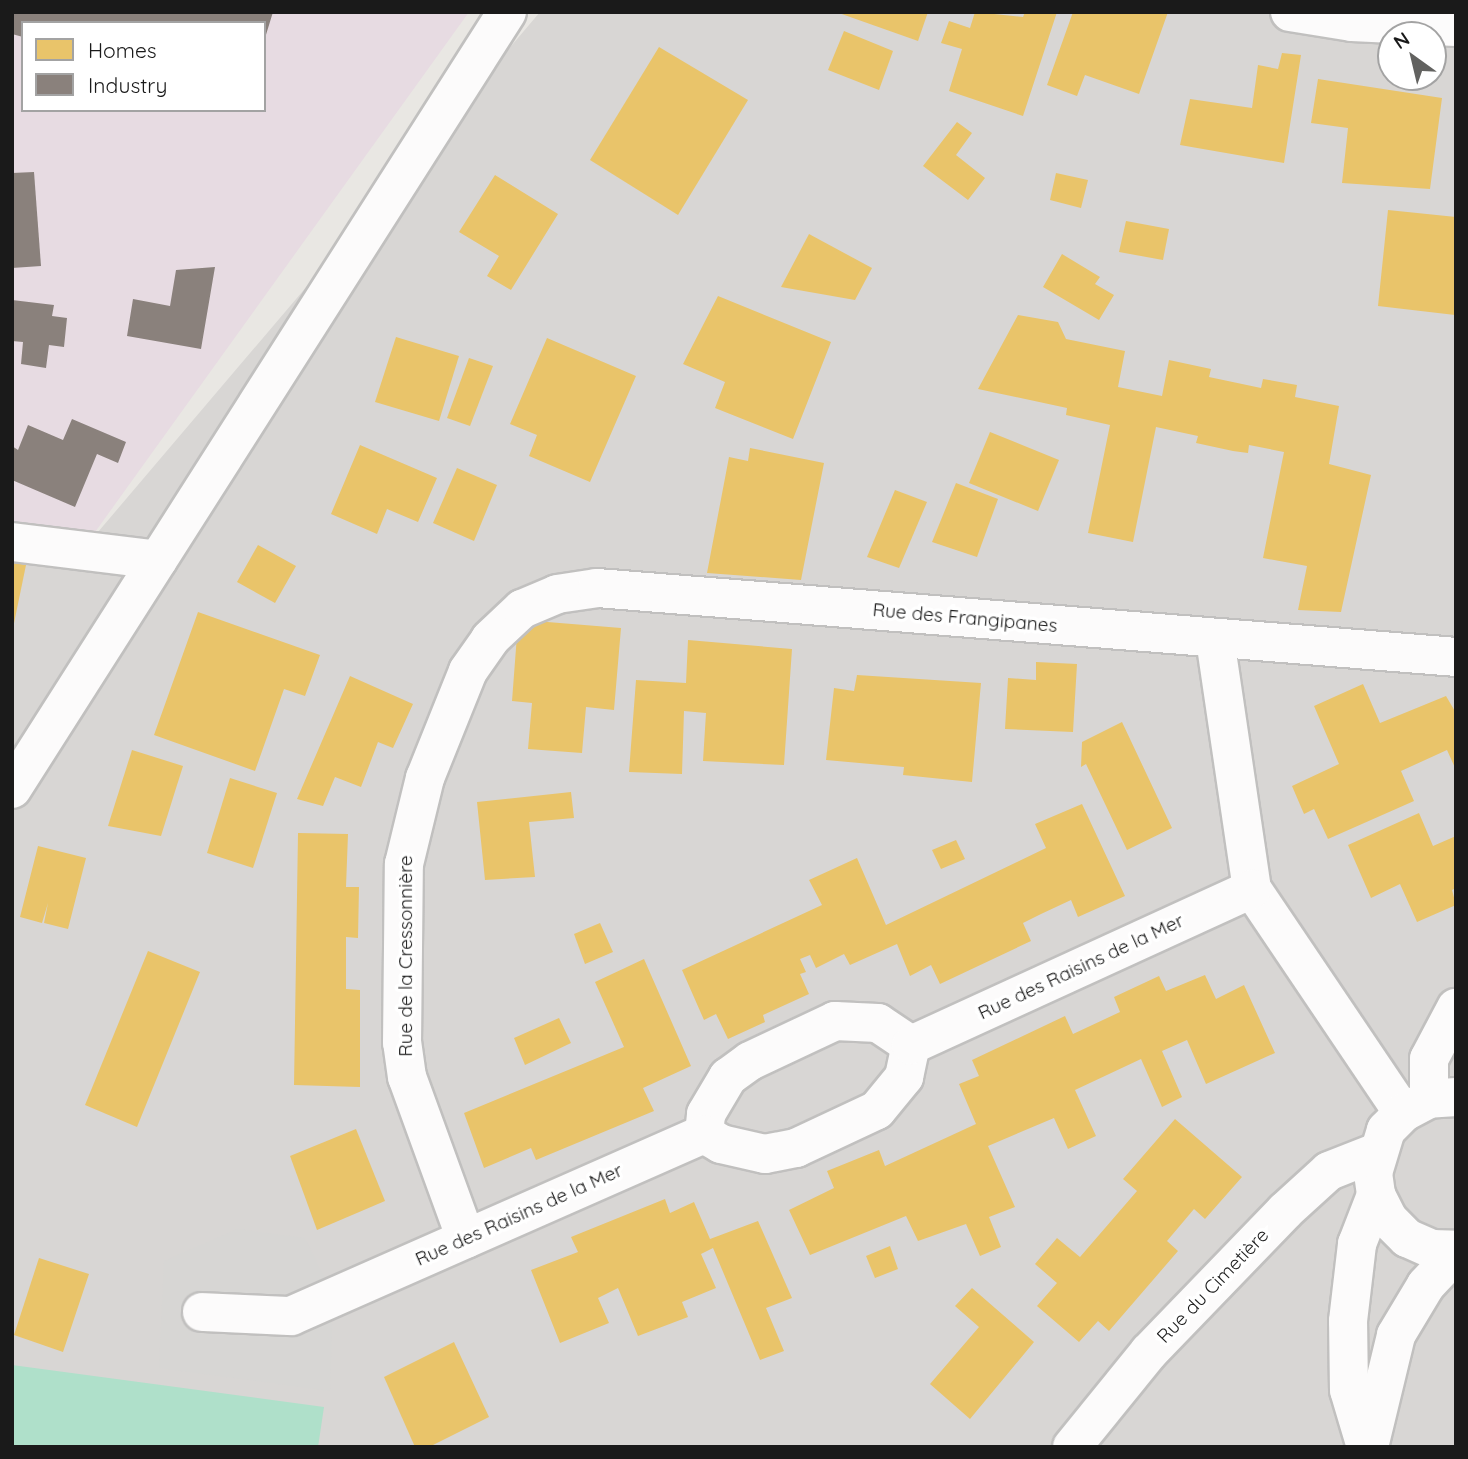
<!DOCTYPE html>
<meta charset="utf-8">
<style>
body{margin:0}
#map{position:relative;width:1468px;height:1459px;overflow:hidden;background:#e9e7e3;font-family:Quicksand,sans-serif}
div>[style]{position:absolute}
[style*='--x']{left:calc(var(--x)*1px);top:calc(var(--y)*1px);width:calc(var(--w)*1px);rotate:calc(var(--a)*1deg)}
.residential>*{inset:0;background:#d8d6d4}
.industrial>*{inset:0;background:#e7dbe2}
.religious>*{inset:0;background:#d7d6d4}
.pitch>*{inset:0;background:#afe0ca}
.homes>*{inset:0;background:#e9c46a}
.industry>*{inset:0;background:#8a817c}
.roads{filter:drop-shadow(2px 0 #c1c0bf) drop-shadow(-2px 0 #c1c0bf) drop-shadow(0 2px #c1c0bf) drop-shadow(0 -2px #c1c0bf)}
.minor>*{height:38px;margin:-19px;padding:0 19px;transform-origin:19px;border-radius:19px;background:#fcfbfb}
span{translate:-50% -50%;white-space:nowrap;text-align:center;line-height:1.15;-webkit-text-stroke:7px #fff;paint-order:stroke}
.street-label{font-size:19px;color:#1a1a1a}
.frame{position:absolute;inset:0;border:14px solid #1a1a1a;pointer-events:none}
.legend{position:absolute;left:21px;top:21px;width:245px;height:91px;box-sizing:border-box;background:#fff;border:2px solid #a3a3a3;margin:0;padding:9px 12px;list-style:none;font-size:21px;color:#1a1a1a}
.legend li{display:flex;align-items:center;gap:14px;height:35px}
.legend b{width:35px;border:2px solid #a3a3a3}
.north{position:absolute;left:1377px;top:21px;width:70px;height:70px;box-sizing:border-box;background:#fff;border:2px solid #a3a3a3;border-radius:50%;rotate:326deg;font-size:19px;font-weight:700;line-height:28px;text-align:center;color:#1a1a1a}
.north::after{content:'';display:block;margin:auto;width:24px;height:32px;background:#626260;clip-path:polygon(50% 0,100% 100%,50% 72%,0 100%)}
</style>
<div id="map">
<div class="residential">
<i style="clip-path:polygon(evenodd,540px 12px,1456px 12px,1456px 1447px,12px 1447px,12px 533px,81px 552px,540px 12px,1391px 35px,1433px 35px,1433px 77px,1391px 77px,1391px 35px)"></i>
</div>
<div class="industrial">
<i style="clip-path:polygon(evenodd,12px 12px,469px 12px,80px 553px,12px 547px,12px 12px,23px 23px,264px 23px,264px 110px,23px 110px,23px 23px)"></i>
</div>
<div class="religious">
<i style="clip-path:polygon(237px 1229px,305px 1238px,333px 1295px,330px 1391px,159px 1368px,164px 1261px)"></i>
</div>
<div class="pitch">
<i style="clip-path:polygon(12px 1365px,324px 1407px,318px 1447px,12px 1447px)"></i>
</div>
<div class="homes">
<i style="clip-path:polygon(836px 12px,928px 12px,918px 41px)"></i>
<i style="clip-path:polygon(975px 12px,1023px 17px,1025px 12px,1057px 12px,1023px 116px,949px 91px,962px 49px,941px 43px,949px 21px,970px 28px)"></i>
<i style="clip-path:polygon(1073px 12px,1168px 12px,1139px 94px,1085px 75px,1077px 96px,1047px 85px)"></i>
<i style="clip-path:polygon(844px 31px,893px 51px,879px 90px,828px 70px)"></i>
<i style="clip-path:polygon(659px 47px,748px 100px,678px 215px,590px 160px)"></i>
<i style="clip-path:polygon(1282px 53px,1301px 55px,1284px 163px,1180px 145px,1190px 99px,1252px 108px,1258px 65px,1278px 69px)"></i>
<i style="clip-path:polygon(1318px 79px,1442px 98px,1430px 189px,1342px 183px,1348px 128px,1311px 123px)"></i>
<i style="clip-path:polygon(957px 122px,972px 133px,956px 155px,985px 178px,968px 200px,923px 166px)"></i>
<i style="clip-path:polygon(1056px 173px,1088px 180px,1081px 208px,1050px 200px)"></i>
<i style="clip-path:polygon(495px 175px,558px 214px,511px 290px,487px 276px,499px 256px,459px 232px)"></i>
<i style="clip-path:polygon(1388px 210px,1456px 217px,1455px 315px,1378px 306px)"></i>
<i style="clip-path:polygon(1126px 221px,1169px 229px,1163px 260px,1119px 252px)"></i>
<i style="clip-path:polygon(809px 234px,872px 268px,855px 300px,781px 287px)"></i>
<i style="clip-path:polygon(1062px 254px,1100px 277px,1095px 284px,1114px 295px,1099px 320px,1043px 287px)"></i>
<i style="clip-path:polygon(718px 296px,831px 342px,793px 439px,715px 408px,725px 382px,683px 364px)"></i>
<i style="clip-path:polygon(1018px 315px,1058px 322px,1066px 339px,1125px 351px,1118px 387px,1162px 396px,1169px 360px,1211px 369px,1209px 377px,1261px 388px,1263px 379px,1297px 385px,1295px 397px,1339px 406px,1329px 464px,1371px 475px,1341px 612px,1298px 610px,1307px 566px,1263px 558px,1284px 452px,1249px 445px,1248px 453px,1233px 451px,1196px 443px,1198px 436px,1156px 427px,1133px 542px,1088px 533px,1110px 425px,1066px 415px,1067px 408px,978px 389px)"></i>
<i style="clip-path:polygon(396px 337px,459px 356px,439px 421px,375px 402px)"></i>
<i style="clip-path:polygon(547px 338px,636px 376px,590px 482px,529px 456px,537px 435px,510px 424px)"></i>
<i style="clip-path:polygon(469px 358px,493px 366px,470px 426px,447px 418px)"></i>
<i style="clip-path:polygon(990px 432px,1059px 460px,1038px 511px,969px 483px)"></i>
<i style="clip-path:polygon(360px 445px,437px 478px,418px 522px,387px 509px,377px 534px,331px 514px)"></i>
<i style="clip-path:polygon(750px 448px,824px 463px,801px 580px,707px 573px,729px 457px,748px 461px)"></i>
<i style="clip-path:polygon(457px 468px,497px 485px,474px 541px,433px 523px)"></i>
<i style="clip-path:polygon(956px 483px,998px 499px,977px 557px,932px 542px)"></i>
<i style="clip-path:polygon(895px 490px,927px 502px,899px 568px,867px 557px)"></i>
<i style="clip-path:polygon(258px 545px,296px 566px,275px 603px,237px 582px)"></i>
<i style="clip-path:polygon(12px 562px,26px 565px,13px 628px,12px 628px)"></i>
<i style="clip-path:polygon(198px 612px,320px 655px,305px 696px,284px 689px,255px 771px,154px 735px)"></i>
<i style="clip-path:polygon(523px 620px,621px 628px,614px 710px,586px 707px,582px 753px,528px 749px,532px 703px,512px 701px,517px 635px)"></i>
<i style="clip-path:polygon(688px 640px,792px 649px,784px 765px,703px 761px,706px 713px,684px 711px,682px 774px,629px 772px,636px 680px,686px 683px)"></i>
<i style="clip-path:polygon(1036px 662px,1077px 664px,1073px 732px,1005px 729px,1008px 678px,1036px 680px)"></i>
<i style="clip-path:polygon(857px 675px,981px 683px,972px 782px,903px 775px,904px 767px,826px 760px,834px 688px,854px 691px)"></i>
<i style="clip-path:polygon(350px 676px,413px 704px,393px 748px,378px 742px,361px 787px,335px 777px,323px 806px,297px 799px)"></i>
<i style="clip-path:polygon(1363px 684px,1380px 723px,1446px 696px,1456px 713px,1456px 770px,1447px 750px,1401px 771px,1414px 801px,1328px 839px,1314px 809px,1304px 814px,1292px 786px,1339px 764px,1314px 706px)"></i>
<i style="clip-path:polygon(1122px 722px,1172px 828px,1127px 850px,1086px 764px,1081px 767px,1082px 742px)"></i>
<i style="clip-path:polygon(132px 750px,183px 766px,161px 836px,108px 826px)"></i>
<i style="clip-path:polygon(230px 778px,277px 793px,253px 868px,207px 853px)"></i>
<i style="clip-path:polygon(571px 792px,574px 818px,529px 822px,535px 877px,485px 880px,477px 802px)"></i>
<i style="clip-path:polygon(1082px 804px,1125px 896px,1078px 917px,1071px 900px,1041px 914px,1023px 923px,1031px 941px,940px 984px,931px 965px,910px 976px,897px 944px,850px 965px,844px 954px,816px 968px,810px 955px,800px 959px,806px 972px,800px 974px,809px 994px,763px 1015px,765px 1022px,728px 1039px,716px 1014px,704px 1020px,682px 970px,822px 905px,809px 880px,857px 858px,886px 925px,1046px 848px,1035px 824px)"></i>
<i style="clip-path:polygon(1419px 813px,1433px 846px,1456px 836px,1456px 888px,1452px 890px,1456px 905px,1417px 922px,1400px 884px,1371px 898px,1348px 845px)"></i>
<i style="clip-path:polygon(298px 833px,348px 834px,346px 887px,359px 887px,358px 938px,346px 937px,346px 989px,360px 990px,360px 1087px,294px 1085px)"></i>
<i style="clip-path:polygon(956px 840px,965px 859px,941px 869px,932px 850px)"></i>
<i style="clip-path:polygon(38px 846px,86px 858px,68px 929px,44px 923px,48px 903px,42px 923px,20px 917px)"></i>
<i style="clip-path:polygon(600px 923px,613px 952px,585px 964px,574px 934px)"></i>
<i style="clip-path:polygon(148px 951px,200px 972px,137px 1127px,85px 1105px)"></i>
<i style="clip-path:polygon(644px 959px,691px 1066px,643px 1088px,654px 1111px,536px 1160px,531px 1148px,484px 1168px,464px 1113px,624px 1047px,595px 982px)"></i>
<i style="clip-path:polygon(1205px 975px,1216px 999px,1244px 985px,1275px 1053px,1206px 1084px,1187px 1040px,1162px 1051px,1182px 1097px,1162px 1107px,1141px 1059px,1075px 1090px,1096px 1136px,1068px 1149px,1054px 1118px,988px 1146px,1015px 1207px,989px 1217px,1001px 1247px,980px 1256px,966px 1224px,918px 1241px,906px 1216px,810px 1255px,789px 1210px,834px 1188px,827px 1171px,879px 1150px,885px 1166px,976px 1124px,959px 1084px,979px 1076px,972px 1060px,1065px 1016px,1073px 1034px,1120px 1012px,1114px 997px,1159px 976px,1166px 991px)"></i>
<i style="clip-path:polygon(559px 1018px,571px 1043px,525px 1065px,514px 1038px)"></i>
<i style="clip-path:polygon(1175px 1119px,1242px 1177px,1205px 1219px,1194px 1209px,1167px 1241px,1178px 1251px,1109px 1331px,1098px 1321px,1079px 1342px,1037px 1306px,1057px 1283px,1035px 1264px,1057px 1238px,1080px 1257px,1137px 1191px,1123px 1179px)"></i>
<i style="clip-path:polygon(356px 1129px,385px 1201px,317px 1230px,290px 1156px)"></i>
<i style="clip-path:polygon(665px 1199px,670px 1213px,694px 1202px,710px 1239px,758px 1221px,792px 1298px,766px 1308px,784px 1351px,760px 1360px,713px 1248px,701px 1254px,716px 1288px,682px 1302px,688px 1317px,638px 1336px,618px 1288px,598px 1298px,609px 1323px,560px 1343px,531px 1270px,578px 1252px,571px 1237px)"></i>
<i style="clip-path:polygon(890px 1246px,898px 1269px,875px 1278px,866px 1256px)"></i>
<i style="clip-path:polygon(39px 1258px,89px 1274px,63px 1352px,14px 1335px)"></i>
<i style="clip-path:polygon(972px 1288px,1034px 1342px,970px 1419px,930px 1384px,979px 1327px,955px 1306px)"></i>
<i style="clip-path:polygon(454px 1342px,489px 1417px,429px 1447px,415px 1447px,384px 1377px)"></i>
</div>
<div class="industry">
<i style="clip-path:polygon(12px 12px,273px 12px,265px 38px,264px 23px,23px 23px,23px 37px,12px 34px)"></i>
<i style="clip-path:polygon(34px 172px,41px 266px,12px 268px,12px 173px)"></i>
<i style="clip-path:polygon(215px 267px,201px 349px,127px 336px,133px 299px,170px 306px,176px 270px)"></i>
<i style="clip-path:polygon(12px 300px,54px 305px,52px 316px,67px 318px,64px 347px,49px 345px,46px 368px,21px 364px,23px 342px,12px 341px)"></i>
<i style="clip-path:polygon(72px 419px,126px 442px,118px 463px,97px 454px,75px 507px,12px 480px,12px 446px,18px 450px,28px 425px,63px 440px)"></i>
</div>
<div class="roads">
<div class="minor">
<i style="--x:1290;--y:12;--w:63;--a:9.2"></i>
<i style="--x:1352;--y:22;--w:104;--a:2.8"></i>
<i style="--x:12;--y:542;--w:147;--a:7"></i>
<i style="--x:1215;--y:639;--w:253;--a:81.6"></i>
<i style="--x:1252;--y:889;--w:270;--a:56"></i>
<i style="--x:12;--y:789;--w:921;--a:-57.5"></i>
<i style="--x:1456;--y:1097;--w:27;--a:176"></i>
<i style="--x:1429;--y:1099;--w:30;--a:152"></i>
<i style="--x:1403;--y:1113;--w:24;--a:135"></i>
<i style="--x:1386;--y:1130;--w:45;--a:106.8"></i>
<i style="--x:1373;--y:1173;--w:22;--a:82"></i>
<i style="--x:1376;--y:1195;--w:27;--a:63"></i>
<i style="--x:1388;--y:1219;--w:27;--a:45"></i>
<i style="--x:1407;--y:1238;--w:27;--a:24"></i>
<i style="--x:1432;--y:1249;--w:24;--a:2"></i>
<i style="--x:1429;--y:1099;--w:40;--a:-90"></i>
<i style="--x:1429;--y:1059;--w:58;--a:-62.1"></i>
<i style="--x:704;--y:1134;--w:20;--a:-84"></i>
<i style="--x:706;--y:1114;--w:43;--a:-59.3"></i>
<i style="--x:728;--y:1077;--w:27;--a:-36"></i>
<i style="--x:750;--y:1061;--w:94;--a:-25.2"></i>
<i style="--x:835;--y:1021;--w:43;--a:2.7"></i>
<i style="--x:878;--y:1023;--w:40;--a:34"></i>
<i style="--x:466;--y:1239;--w:172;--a:-110"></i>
<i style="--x:407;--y:1077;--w:34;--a:-98"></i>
<i style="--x:402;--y:1043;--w:179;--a:-89.4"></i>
<i style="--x:404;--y:864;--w:89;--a:-76.3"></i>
<i style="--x:425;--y:778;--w:115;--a:-68.1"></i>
<i style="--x:468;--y:671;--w:39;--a:-55"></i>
<i style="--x:490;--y:639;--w:44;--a:-43.2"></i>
<i style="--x:522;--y:609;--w:38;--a:-23"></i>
<i style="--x:557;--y:594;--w:40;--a:-8.5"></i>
<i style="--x:597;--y:588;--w:862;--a:4.59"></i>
<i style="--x:202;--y:1312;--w:89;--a:2.6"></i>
<i style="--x:291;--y:1316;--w:451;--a:-23.8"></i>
<i style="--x:704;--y:1134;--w:20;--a:30"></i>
<i style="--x:721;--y:1144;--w:45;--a:12.8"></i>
<i style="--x:765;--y:1154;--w:32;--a:-11"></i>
<i style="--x:796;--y:1148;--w:89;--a:-25.1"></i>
<i style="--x:877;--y:1110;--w:43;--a:-50.7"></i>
<i style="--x:904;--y:1077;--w:33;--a:-78"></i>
<i style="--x:911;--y:1045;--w:375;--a:-24.6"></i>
<i style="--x:1072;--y:1447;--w:122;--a:-51"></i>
<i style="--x:1149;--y:1352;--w:196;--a:-46"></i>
<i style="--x:1285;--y:1211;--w:59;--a:-42.3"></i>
<i style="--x:1329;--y:1171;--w:52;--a:-21.6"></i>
<i style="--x:1366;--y:1447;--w:59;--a:-106.6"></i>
<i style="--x:1349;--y:1390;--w:69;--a:-90.8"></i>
<i style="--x:1348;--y:1321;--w:78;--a:-83.3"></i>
<i style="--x:1357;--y:1244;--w:53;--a:-68.8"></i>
<i style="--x:1369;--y:1447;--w:115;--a:-76.4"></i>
<i style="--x:1396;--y:1335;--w:58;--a:-59"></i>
<i style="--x:1426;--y:1285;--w:44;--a:-46.8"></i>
</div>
</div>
<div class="street-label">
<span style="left:965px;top:618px;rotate:5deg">Rue des Frangipanes</span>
<span style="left:406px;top:956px;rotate:-90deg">Rue de la Cressonnière</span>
<span style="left:1081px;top:967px;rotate:-25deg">Rue des Raisins de la Mer</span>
<span style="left:519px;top:1215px;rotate:-24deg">Rue des Raisins de la Mer</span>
<span style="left:1213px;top:1286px;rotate:-46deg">Rue du Cimetière</span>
</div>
<div class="frame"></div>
<ul class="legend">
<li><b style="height:19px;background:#e9c46a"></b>Homes</li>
<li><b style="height:19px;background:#8a817c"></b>Industry</li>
</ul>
<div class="north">N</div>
</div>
